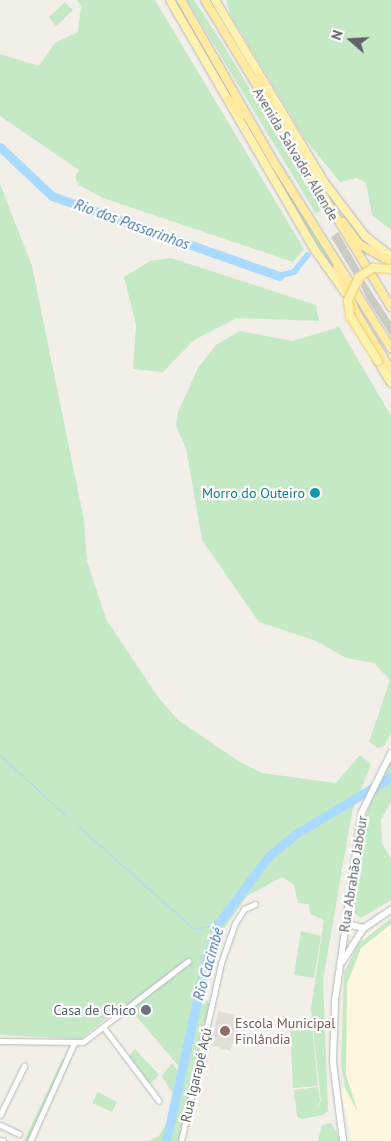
<!DOCTYPE html>
<html>
<head>
<meta charset="utf-8">
<style>
  body { margin:0 }
  #map { position:relative; width:391px; height:1141px; overflow:hidden; background:#f1efe8; font-family:"PT Sans",sans-serif }
  div>[style] { position:absolute }
  [style*='--x'] { left:calc(var(--x)*1px); top:calc(var(--y)*1px); width:calc(var(--w)*1px); rotate:calc(var(--a)*1deg) }
  .commercial>* { inset:0; background:#fef7e0 }
  .education>* { inset:0; background:#e1ded6 }
  .green>* { inset:0; background:#c5e8c5 }
  .stream>* { height:1px; margin:-0.5px; padding:0 0.5px; transform-origin:0.5px; border-radius:0.5px; background:#aadaff }
  .canal>* { height:5.5px; margin:-2.75px; padding:0 2.75px; transform-origin:2.75px; border-radius:2.75px; background:#aadaff }
  .river>* { height:9px; margin:-4.5px; padding:0 4.5px; transform-origin:4.5px; border-radius:4.5px; background:#aadaff }
  .building>* { inset:0; background:#cccac5 }
  .roads { filter:drop-shadow(0 0 1px #b5b8bc) drop-shadow(0 0 1px #b5b8bc) }
  .minor>* { height:5px; margin:-2.5px; padding:0 2.5px; transform-origin:2.5px; border-radius:2.5px; background:#fff }
  .tertiary>* { height:6px; margin:-3px; padding:0 3px; transform-origin:3px; border-radius:3px; background:#fff }
  .primary>* { height:8px; margin:-4px; padding:0 4px; transform-origin:4px; border-radius:4px; background:#fff2af }
  .trunk>* { height:8px; margin:-4px; padding:0 4px; transform-origin:4px; border-radius:4px; background:#feeaa1 }
  .bridges { filter:drop-shadow(0 0 1px #f2c960) drop-shadow(0 0 1px #f2c960) }
  .primary-bridge>* { height:8px; margin:-4px; padding:0 4px; transform-origin:4px; border-radius:4px; background:#fff2af }
  .dots>* { width:14px; height:14px; translate:-50% -50%; box-sizing:border-box; border:2px solid #fff; border-radius:50% }
  span { translate:-50% -50%; white-space:nowrap; text-align:center; line-height:1.15; -webkit-text-stroke:4.5px #fff; paint-order:stroke }
  .street-label { font-size:14px; color:#5f6368 }
  .culture-label { font-size:14px; color:#0d838f }
  .right { translate:-100% -50%; text-align:right }
  .worship-label { font-size:14px; color:#5b616d }
  .education-label { font-size:14px; color:#785e54 }
  .left { translate:0 -50%; text-align:left }
  .water-label { font-size:15px; color:#4174aa; font-style:italic }
  .north { position:absolute; left:326px; top:15px; width:50px; height:50px; -webkit-text-stroke:4px #fff; paint-order:stroke; rotate:289deg; font-size:14px; font-weight:700; line-height:20px; text-align:center; color:#5f6368 }
  .north::after { content:''; display:block; margin:auto; width:18px; height:22px; background:#5f6368; clip-path:polygon(50% 0,100% 100%,50% 72%,0 100%) }
</style>
</head>
<body>
<div id="map">
  <div class="commercial">
    <div style="clip-path:polygon(391px 918px,391px 1141px,352px 1141px,340px 1090px,345px 1088px,341px 1065px,344px 973px,364px 936px)"></div>
  </div>
  <div class="education">
    <div style="clip-path:polygon(218px 1011px,242px 1017px,230px 1051px,211px 1045px)"></div>
  </div>
  <div class="green">
    <div style="clip-path:polygon(77px 0,155px 0,304px 249px,293px 262px,103px 198px,79px 185px,75px 177px,79px 170px,0 116px,0 54px,39px 66px,55px 43px,78px 32px,81px 6px)"></div>
    <div style="clip-path:polygon(187px 0,194px 0,224px 46px,322px 209px,316px 214px)"></div>
    <div style="clip-path:polygon(226px 0,391px 0,391px 230px,372px 215px,366px 183px,357px 178px,340px 182px,305px 139px,230px 14px)"></div>
    <div style="clip-path:polygon(65px 2px,73px 10px,56px 26px,49px 17px)"></div>
    <div style="clip-path:polygon(247px 128px,318px 238px,338px 275px,316px 245px)"></div>
    <div style="clip-path:polygon(0 184px,32px 266px,84px 520px,87px 561px,106px 619px,158px 697px,178px 720px,240px 762px,262px 773px,336px 783px,360px 755px,371px 764px,352px 812px,323px 980px,328px 1111px,323px 1115px,301px 1119px,297px 1116px,294px 1090px,318px 1087px,320px 1101px,316px 1111px,321px 1101px,311px 1009px,324px 920px,310px 914px,309px 904px,298px 903px,294px 885px,282px 877px,247px 896px,223px 930px,207px 980px,205px 998px,211px 1006px,203px 1027px,182px 1141px,148px 1141px,159px 1136px,170px 1116px,180px 1068px,125px 1003px,81px 1039px,0 1035px)"></div>
    <div style="clip-path:polygon(171px 258px,316px 305px,319px 321px,237px 318px,194px 340px,163px 372px,133px 369px,136px 325px,124px 277px,150px 261px)"></div>
    <div style="clip-path:polygon(339px 327px,391px 416px,391px 733px,384px 746px,378px 748px,369px 742px,390px 680px,374px 663px,346px 658px,316px 641px,259px 622px,202px 540px,186px 448px,176px 426px,178px 412px,198px 368px,216px 345px,240px 331px,293px 341px)"></div>
    <div style="clip-path:polygon(391px 761px,391px 802px,381px 819px,382px 843px,391px 859px,391px 900px,361px 918px,351px 910px,364px 822px,375px 789px)"></div>
    <div style="clip-path:polygon(391px 918px,391px 924px,361px 948px,347px 984px,346px 1075px,358px 1112px,345px 1088px,341px 1065px,344px 973px,358px 944px)"></div>
    <div style="clip-path:polygon(301px 931px,321px 936px,314px 978px,294px 975px)"></div>
    <div style="clip-path:polygon(290px 1026px,312px 1026px,318px 1086px,293px 1088px)"></div>
    <div style="clip-path:polygon(135px 1049px,159px 1075px,150px 1084px,128px 1057px)"></div>
    <div style="clip-path:polygon(63px 1058px,71px 1061px,31px 1141px,24px 1141px)"></div>
    <div style="clip-path:polygon(172px 1063px,178px 1071px,172px 1093px,162px 1076px)"></div>
    <div style="clip-path:polygon(98px 1092px,117px 1102px,112px 1112px,92px 1103px)"></div>
    <div style="clip-path:polygon(331px 1123px,342px 1141px,318px 1141px,322px 1125px)"></div>
  </div>
  <div class="stream">
    <div style="--x:0;--y:755;--w:88;--a:42.7"></div>
    <div style="--x:78;--y:826;--w:155;--a:41.6"></div>
    <div style="--x:194;--y:929;--w:25;--a:-12"></div>
  </div>
  <div class="canal">
    <div style="--x:279;--y:276;--w:16;--a:-15"></div>
    <div style="--x:294;--y:272;--w:21;--a:-51"></div>
  </div>
  <div class="river">
    <div style="--x:0;--y:147;--w:71;--a:43.3"></div>
    <div style="--x:52;--y:196;--w:241;--a:19.4"></div>
    <div style="--x:166;--y:1141;--w:189;--a:-77.5"></div>
    <div style="--x:207;--y:956;--w:34;--a:-71"></div>
    <div style="--x:218;--y:924;--w:84;--a:-53.3"></div>
    <div style="--x:268;--y:857;--w:34;--a:-40"></div>
    <div style="--x:294;--y:835;--w:113;--a:-30.9"></div>
  </div>
  <div class="building">
    <div style="clip-path:polygon(338px 232px,360px 270px,354px 275px,331px 237px)"></div>
    <div style="clip-path:polygon(364px 280px,391px 322px,391px 336px,367px 299px,361px 286px)"></div>
  </div>
  <div class="roads">
    <div class="minor">
      <div style="--x:104;--y:1028;--w:91;--a:53"></div>
      <div style="--x:0;--y:1041;--w:83;--a:0.7"></div>
      <div style="--x:83;--y:1042;--w:133;--a:-37.6"></div>
      <div style="--x:0;--y:1115;--w:55;--a:-63.9"></div>
      <div style="--x:0;--y:1125;--w:21;--a:25"></div>
      <div style="--x:0;--y:1140;--w:3;--a:18"></div>
      <div style="--x:30;--y:1141;--w:107;--a:-65.8"></div>
      <div style="--x:181;--y:1141;--w:182;--a:-77.3"></div>
      <div style="--x:221;--y:963;--w:42;--a:-70.7"></div>
      <div style="--x:235;--y:923;--w:17;--a:-57"></div>
      <div style="--x:244;--y:909;--w:12;--a:-24"></div>
    </div>
    <div class="tertiary">
      <div style="--x:346;--y:918;--w:9;--a:54"></div>
      <div style="--x:351;--y:925;--w:13;--a:13"></div>
      <div style="--x:343;--y:961;--w:39;--a:-58"></div>
      <div style="--x:364;--y:928;--w:32;--a:-34"></div>
      <div style="--x:343;--y:1141;--w:80;--a:-97.2"></div>
      <div style="--x:333;--y:1062;--w:61;--a:-88.1"></div>
      <div style="--x:335;--y:1001;--w:191;--a:-81.9"></div>
      <div style="--x:362;--y:812;--w:66;--a:-63.8"></div>
    </div>
    <div class="primary">
      <div style="--x:170;--y:0;--w:289;--a:59.9"></div>
      <div style="--x:315;--y:250;--w:52;--a:54.5"></div>
      <div style="--x:215;--y:0;--w:212;--a:59.1"></div>
      <div style="--x:324;--y:182;--w:68;--a:52.8"></div>
      <div style="--x:365;--y:236;--w:33;--a:38"></div>
      <div style="--x:378;--y:361;--w:26;--a:59"></div>
    </div>
    <div class="trunk">
      <div style="--x:181;--y:0;--w:189;--a:60.2"></div>
      <div style="--x:275;--y:164;--w:218;--a:57.8"></div>
      <div style="--x:205;--y:0;--w:359;--a:58.8"></div>
      <div style="--x:260;--y:77;--w:27;--a:68"></div>
      <div style="--x:228;--y:99;--w:21;--a:51"></div>
      <div style="--x:343;--y:222;--w:27;--a:54"></div>
      <div style="--x:359;--y:244;--w:37;--a:29"></div>
      <div style="--x:337;--y:268;--w:48;--a:66.6"></div>
      <div style="--x:356;--y:312;--w:68;--a:58.9"></div>
    </div>
  </div>
  <div class="bridges">
    <div class="primary-bridge">
      <div style="--x:378;--y:361;--w:53;--a:-121.9"></div>
      <div style="--x:350;--y:316;--w:16;--a:-97"></div>
      <div style="--x:348;--y:300;--w:25;--a:-64"></div>
      <div style="--x:359;--y:277;--w:17;--a:-33"></div>
      <div style="--x:373;--y:268;--w:18;--a:3"></div>
    </div>
  </div>
  <div class="dots">
    <div style="left:315px;top:493px;background:#0f9aa8"></div>
    <div style="left:146px;top:1010px;background:#6b7280"></div>
    <div style="left:225px;top:1031px;background:#8d6e63"></div>
  </div>
  <div class="street-label">
    <span style="left:296px;top:154px;rotate:59deg">Avenida Salvador Allende</span>
    <span style="left:353px;top:874px;rotate:-81deg">Rua Abrahão Jabour</span>
    <span style="left:196px;top:1075px;rotate:-77deg">Rua Igarapé Açú</span>
  </div>
  <div class="culture-label">
    <span class="right" style="left:305px;top:493px">Morro do Outeiro</span>
  </div>
  <div class="worship-label">
    <span class="right" style="left:136px;top:1010px">Casa de Chico</span>
  </div>
  <div class="education-label">
    <span class="left" style="left:235px;top:1031px">Escola Municipal<br>Finlândia</span>
  </div>
  <div class="water-label">
    <span style="left:132px;top:224px;rotate:20deg">Rio dos Passarinhos</span>
    <span style="left:208px;top:964px;rotate:-74deg">Rio Cacimbé</span>
  </div>
  <div class="north">N</div>
</div>
</body>
</html>
